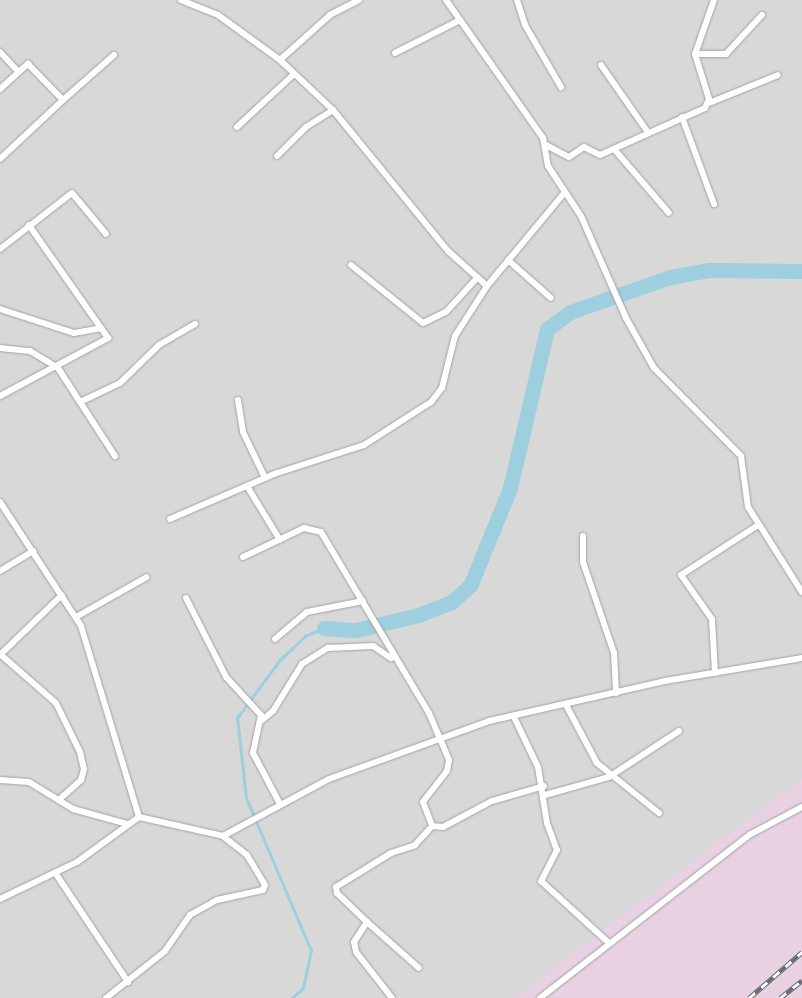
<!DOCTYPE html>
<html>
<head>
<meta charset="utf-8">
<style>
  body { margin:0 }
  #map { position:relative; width:802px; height:998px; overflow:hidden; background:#ede9e0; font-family:Barlow,sans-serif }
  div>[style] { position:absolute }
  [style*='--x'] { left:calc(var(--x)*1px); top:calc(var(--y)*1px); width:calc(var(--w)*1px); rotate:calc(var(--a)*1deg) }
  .residential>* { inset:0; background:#d9d8d8 }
  .industrial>* { inset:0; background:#e7d1e3 }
  .stream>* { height:2.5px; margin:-1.25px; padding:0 1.25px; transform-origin:1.25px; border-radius:1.25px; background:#9dcfde }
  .river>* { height:15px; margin:-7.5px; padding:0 7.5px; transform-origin:7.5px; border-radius:7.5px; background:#9dcfde }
  .roads { filter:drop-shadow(0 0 1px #a2a2a2) drop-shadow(0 0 1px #a2a2a2) }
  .minor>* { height:6px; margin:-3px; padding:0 3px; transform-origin:3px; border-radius:3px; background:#fff }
  .rail>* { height:4.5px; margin-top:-2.25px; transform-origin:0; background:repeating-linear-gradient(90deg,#fff 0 8px,#696969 0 16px); box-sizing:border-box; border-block:1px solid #696969 }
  span { translate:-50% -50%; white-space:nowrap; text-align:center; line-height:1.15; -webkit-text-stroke:4.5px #fff; paint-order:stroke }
</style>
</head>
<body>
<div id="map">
  <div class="residential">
    <div style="clip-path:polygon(0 0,802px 0,802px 998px,0 998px)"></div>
  </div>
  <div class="industrial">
    <div style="clip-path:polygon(802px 778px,802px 998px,514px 998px,752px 816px)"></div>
  </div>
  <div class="stream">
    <div style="--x:292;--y:998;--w:15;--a:-42"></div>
    <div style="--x:303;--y:988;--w:38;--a:-78"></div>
    <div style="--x:311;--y:951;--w:166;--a:-113"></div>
    <div style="--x:246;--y:798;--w:81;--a:-96.4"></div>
    <div style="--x:237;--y:718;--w:71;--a:-53.6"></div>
    <div style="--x:279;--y:661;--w:36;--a:-44"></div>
    <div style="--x:305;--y:636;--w:21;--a:-23"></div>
  </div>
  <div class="river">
    <div style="--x:324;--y:628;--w:32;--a:4"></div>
    <div style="--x:356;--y:630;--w:64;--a:-13.6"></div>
    <div style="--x:418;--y:615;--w:36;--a:-21"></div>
    <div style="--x:452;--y:602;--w:26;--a:-43"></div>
    <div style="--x:471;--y:584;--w:104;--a:-67.9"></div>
    <div style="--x:510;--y:488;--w:163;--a:-76.9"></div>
    <div style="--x:547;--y:329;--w:29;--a:-36"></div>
    <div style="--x:570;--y:312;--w:106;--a:-19.3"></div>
    <div style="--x:670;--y:277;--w:39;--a:-10"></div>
    <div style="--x:708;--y:270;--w:94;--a:0.6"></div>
  </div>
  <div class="roads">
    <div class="minor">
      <div style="--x:181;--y:0;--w:40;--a:22"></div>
      <div style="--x:218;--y:15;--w:77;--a:36"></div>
      <div style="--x:359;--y:0;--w:33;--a:153"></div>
      <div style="--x:330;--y:15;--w:67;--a:138"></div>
      <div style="--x:280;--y:60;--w:73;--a:43.3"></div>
      <div style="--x:333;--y:110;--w:182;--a:50.8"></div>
      <div style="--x:448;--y:251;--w:52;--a:41.9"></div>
      <div style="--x:487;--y:286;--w:122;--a:-50.3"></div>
      <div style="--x:446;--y:0;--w:169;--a:54.9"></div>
      <div style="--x:543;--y:138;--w:28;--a:80"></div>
      <div style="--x:548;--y:166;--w:60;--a:56.6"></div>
      <div style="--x:581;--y:216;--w:111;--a:66.2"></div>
      <div style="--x:626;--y:318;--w:57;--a:60.8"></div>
      <div style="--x:654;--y:368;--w:124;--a:45.3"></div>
      <div style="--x:741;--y:456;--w:51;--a:82.2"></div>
      <div style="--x:748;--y:507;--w:101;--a:57.6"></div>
      <div style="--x:517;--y:0;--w:26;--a:72"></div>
      <div style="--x:525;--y:25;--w:72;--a:59.9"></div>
      <div style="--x:0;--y:52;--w:26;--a:47"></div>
      <div style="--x:395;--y:53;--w:73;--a:-26.9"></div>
      <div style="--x:695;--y:54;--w:31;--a:0"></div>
      <div style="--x:726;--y:54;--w:53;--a:-47.3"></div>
      <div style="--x:601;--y:65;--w:80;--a:55.1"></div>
      <div style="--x:0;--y:89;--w:38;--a:-42"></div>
      <div style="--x:28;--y:64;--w:50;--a:45.8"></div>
      <div style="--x:63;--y:100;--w:86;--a:136.9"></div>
      <div style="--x:63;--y:100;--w:68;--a:-41.4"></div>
      <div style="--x:709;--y:103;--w:74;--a:-22.1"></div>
      <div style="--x:682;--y:117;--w:93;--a:69.8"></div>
      <div style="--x:237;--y:127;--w:78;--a:-42.9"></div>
      <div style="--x:546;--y:145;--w:26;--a:28"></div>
      <div style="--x:569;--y:157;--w:18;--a:-34"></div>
      <div style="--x:584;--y:147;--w:18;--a:27"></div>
      <div style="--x:600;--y:155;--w:115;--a:-24.1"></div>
      <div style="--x:705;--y:108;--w:10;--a:-66"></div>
      <div style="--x:709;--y:99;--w:47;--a:-107.3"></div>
      <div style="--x:695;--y:54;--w:57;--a:-70.6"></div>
      <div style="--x:614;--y:149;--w:84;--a:49.3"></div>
      <div style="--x:277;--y:156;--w:41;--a:-45"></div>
      <div style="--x:306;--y:127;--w:32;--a:-32"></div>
      <div style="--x:0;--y:249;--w:91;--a:-37.9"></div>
      <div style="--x:72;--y:193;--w:53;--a:50.3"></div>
      <div style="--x:508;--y:260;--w:57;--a:41.5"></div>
      <div style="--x:351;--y:265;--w:92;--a:38.9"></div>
      <div style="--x:423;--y:323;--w:25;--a:-26"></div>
      <div style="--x:446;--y:312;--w:47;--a:-47.6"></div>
      <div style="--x:0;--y:309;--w:78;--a:18"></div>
      <div style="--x:74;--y:333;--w:28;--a:-10"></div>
      <div style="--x:0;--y:348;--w:30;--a:6"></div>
      <div style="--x:30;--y:351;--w:33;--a:31"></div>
      <div style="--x:58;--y:368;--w:105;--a:57.1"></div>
      <div style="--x:0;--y:396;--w:123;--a:-28.2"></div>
      <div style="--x:108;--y:338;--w:138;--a:-125"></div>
      <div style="--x:238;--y:400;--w:32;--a:81"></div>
      <div style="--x:243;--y:432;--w:51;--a:64.4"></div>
      <div style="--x:80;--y:402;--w:44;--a:-25.4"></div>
      <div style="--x:120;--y:383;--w:54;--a:-44.3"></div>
      <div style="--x:159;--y:345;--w:42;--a:-30.3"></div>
      <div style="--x:247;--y:486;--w:63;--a:58.6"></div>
      <div style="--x:0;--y:502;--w:148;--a:56.8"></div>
      <div style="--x:81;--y:626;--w:200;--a:73.1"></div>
      <div style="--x:170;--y:519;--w:116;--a:-23.3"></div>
      <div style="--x:277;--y:473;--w:91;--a:-17.8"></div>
      <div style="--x:364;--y:445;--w:80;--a:-32.7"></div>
      <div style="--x:431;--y:402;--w:18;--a:-52"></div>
      <div style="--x:442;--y:388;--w:54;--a:-76"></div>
      <div style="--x:455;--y:336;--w:59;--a:-57.4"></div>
      <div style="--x:583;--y:536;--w:26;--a:90"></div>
      <div style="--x:583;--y:562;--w:96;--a:71.2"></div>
      <div style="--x:614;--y:653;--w:40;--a:87.1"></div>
      <div style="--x:243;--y:557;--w:68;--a:-25.4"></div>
      <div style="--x:304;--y:528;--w:17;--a:13"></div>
      <div style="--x:321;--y:532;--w:211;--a:59.2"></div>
      <div style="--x:429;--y:713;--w:51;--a:66.9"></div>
      <div style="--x:449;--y:760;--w:11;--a:100"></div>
      <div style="--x:447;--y:771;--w:39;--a:128"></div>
      <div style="--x:423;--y:802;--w:26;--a:69"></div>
      <div style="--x:432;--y:826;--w:11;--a:5"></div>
      <div style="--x:443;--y:827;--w:55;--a:-28"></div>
      <div style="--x:492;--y:801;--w:54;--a:-16.1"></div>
      <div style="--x:0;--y:571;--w:39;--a:-31"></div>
      <div style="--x:186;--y:598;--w:89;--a:63.1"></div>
      <div style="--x:226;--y:677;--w:52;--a:47.4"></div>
      <div style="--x:261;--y:715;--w:39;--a:102"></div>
      <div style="--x:253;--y:753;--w:58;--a:62.1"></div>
      <div style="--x:76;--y:617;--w:81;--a:-29.4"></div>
      <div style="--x:275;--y:639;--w:42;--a:-40.2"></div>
      <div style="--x:307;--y:612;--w:57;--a:-11.1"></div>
      <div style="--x:0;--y:654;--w:74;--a:41.2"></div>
      <div style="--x:56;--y:703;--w:55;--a:63.9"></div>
      <div style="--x:80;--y:752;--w:17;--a:77"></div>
      <div style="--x:84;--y:769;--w:11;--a:105"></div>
      <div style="--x:81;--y:780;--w:30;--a:138"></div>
      <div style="--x:0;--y:655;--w:86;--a:-44.1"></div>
      <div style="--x:715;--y:673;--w:54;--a:-93.2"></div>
      <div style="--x:712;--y:619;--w:54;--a:-125.2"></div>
      <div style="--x:681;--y:575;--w:92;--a:-33"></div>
      <div style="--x:566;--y:705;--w:66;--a:61.9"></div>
      <div style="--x:597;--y:763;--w:80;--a:38.9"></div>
      <div style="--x:514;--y:717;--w:55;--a:64.4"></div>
      <div style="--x:538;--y:767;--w:57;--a:80.9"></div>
      <div style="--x:547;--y:823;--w:29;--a:70"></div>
      <div style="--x:557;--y:850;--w:35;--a:117"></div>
      <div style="--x:541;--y:881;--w:92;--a:42.4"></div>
      <div style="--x:261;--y:721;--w:16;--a:-40"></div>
      <div style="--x:273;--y:711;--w:55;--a:-58.3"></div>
      <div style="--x:302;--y:664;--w:31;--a:-32"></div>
      <div style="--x:328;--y:648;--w:45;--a:-2.5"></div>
      <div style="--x:373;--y:646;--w:22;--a:34"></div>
      <div style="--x:0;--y:780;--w:29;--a:4"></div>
      <div style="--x:29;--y:782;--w:52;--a:31.5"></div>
      <div style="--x:73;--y:809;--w:56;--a:15.5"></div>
      <div style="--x:545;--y:795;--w:66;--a:-15.7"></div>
      <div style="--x:609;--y:777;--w:84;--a:-33.3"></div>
      <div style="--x:56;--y:874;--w:130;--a:56.3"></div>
      <div style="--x:0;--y:899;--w:85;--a:-25.7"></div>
      <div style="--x:77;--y:862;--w:77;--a:-36"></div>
      <div style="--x:139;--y:817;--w:86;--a:12.7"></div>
      <div style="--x:223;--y:836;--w:120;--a:-28.3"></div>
      <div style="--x:329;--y:779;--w:170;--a:-19.9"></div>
      <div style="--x:489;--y:721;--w:180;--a:-12.8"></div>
      <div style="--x:665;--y:681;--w:139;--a:-9.5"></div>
      <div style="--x:367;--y:922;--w:69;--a:41.5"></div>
      <div style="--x:106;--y:998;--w:75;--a:-38.5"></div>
      <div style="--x:165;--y:951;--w:44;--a:-55.2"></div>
      <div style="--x:190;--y:915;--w:31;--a:-29"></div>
      <div style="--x:217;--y:900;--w:47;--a:-12.3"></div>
      <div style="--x:263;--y:890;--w:5;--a:-68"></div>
      <div style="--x:265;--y:885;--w:35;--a:-121"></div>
      <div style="--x:247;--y:855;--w:31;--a:-142"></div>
      <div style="--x:392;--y:998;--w:58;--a:-128"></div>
      <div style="--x:356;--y:952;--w:10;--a:-101"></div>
      <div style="--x:354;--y:942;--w:24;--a:-57"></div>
      <div style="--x:367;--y:922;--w:42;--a:-136"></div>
      <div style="--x:337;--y:893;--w:6;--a:-99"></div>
      <div style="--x:336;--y:887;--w:65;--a:-31.7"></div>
      <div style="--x:391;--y:853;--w:25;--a:-18"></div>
      <div style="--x:415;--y:845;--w:25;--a:-48"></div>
      <div style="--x:540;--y:998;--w:267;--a:-37.9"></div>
      <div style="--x:751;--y:834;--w:58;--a:-27.9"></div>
    </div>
  </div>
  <div class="rail">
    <div style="--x:749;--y:998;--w:70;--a:-41"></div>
    <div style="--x:780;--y:998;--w:28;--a:-39"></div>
  </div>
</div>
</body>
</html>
